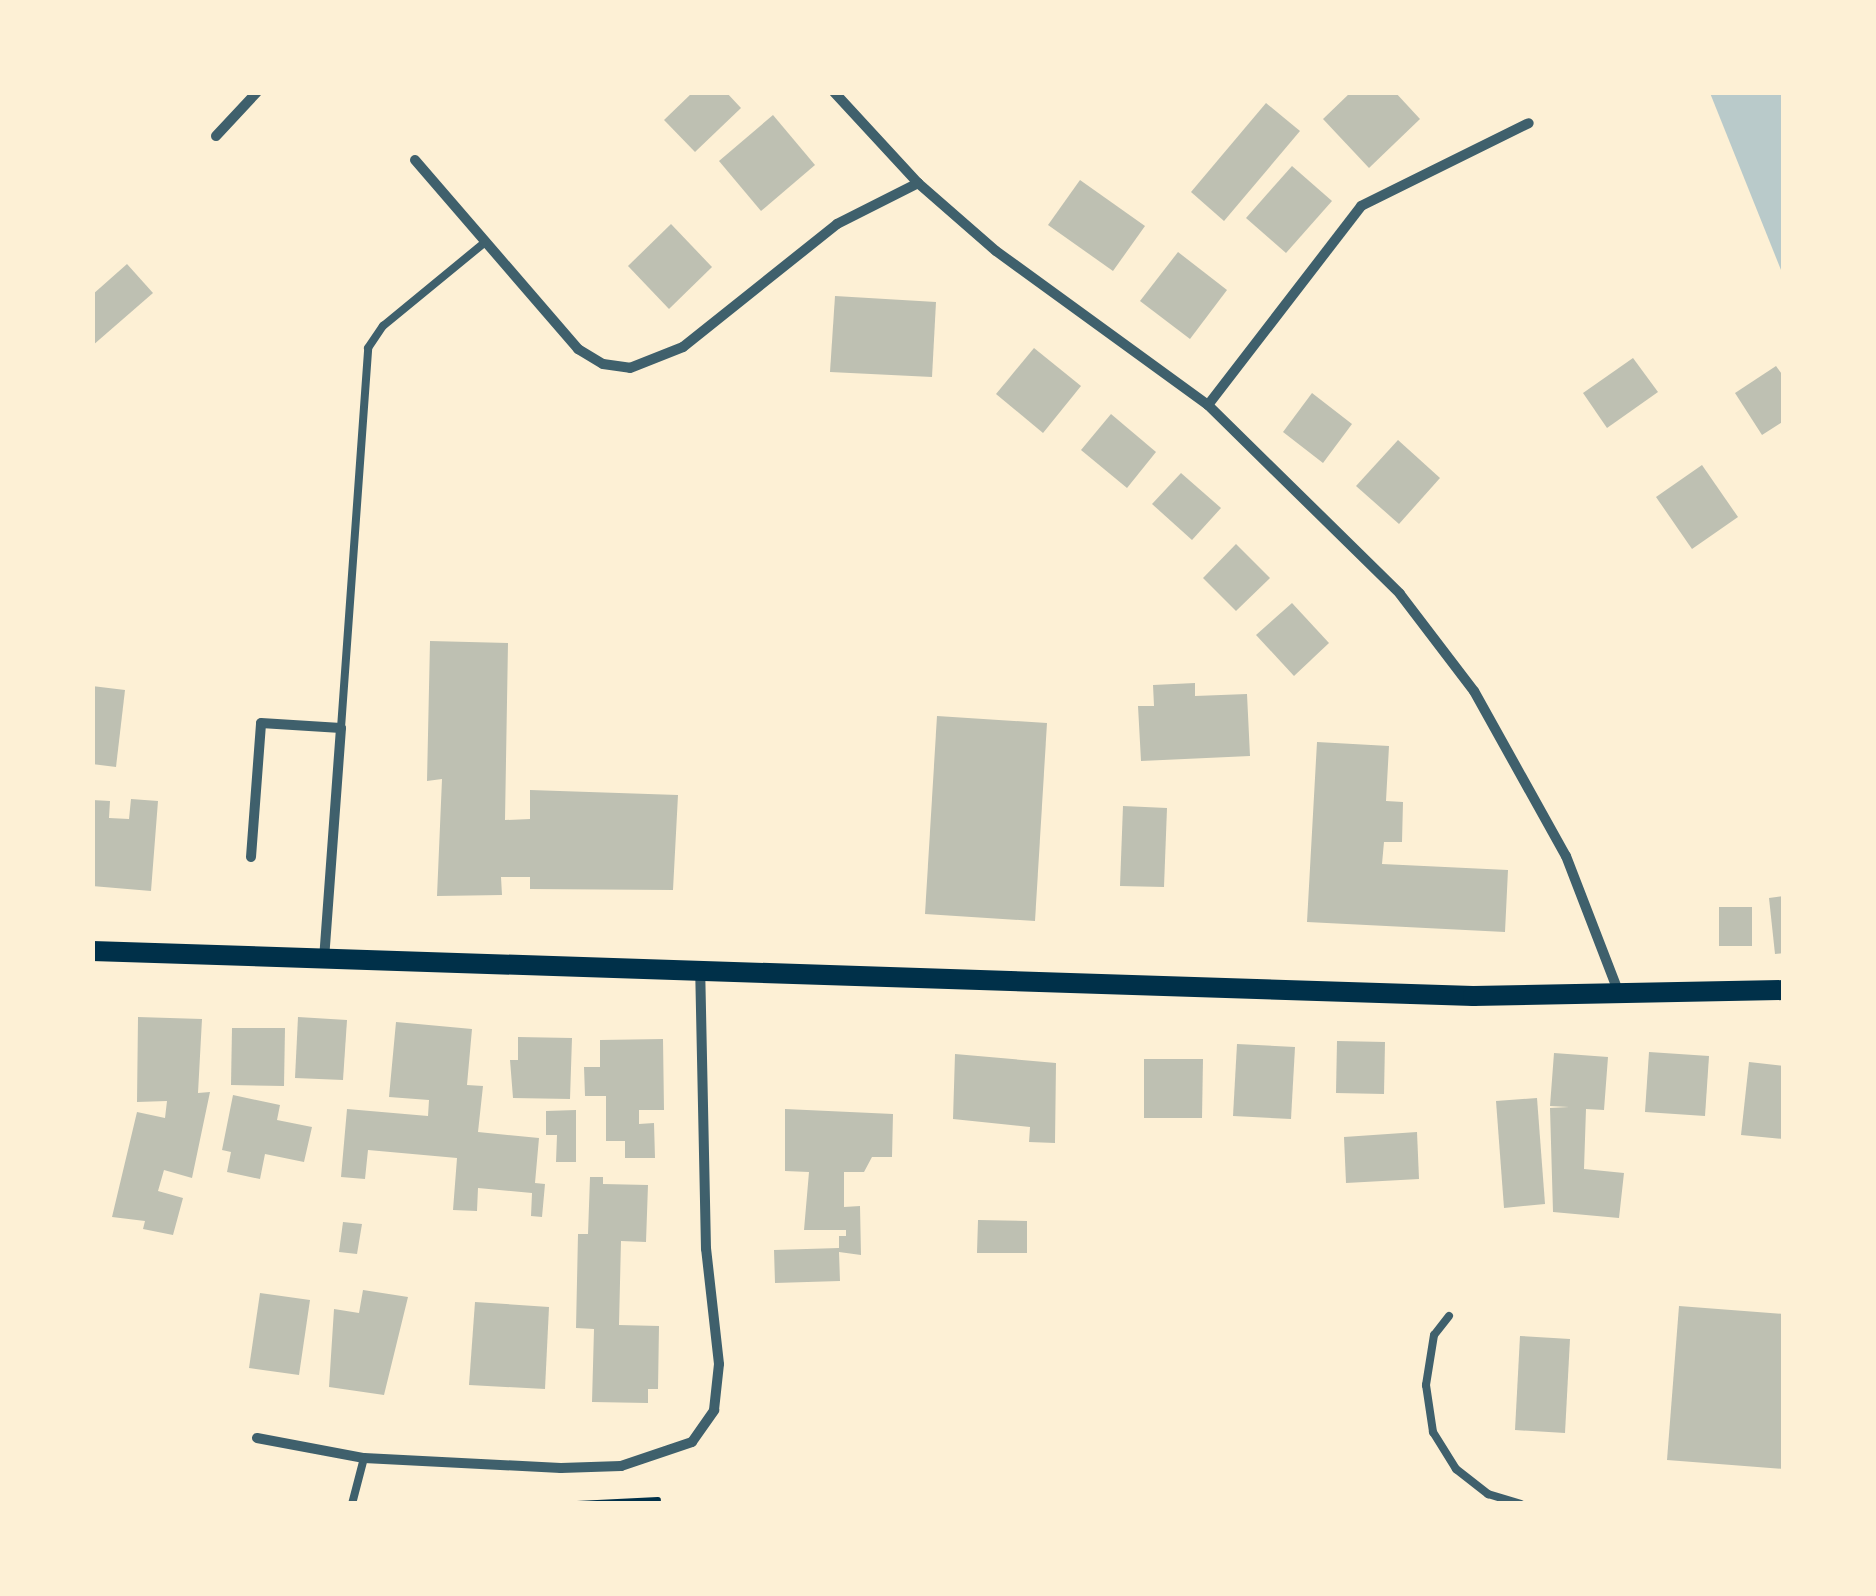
<!DOCTYPE html>
<html>
<head>
<meta charset="utf-8">
<style>
  body { margin:0 }
  #map { position:relative; width:1876px; height:1596px; overflow:hidden; background:#fdf0d5; font-family:Quicksand,sans-serif }
  div>[style] { position:absolute }
  [style*='--x'] { left:calc(var(--x)*1px); top:calc(var(--y)*1px); width:calc(var(--w)*1px); rotate:calc(var(--a)*1deg) }
  .green>* { inset:0; background:#b9caca }
  .building>* { inset:0; background:#bec0b2 }
  .path>* { height:6px; margin:-3px; padding:0 3px; transform-origin:3px; border-radius:3px; background:#003049 }
  .service>* { height:8px; margin:-4px; padding:0 4px; transform-origin:4px; border-radius:4px; background:#3f606c }
  .minor>* { height:10px; margin:-5px; padding:0 5px; transform-origin:5px; border-radius:5px; background:#3f606c }
  .secondary>* { height:20px; margin:-10px; padding:0 10px; transform-origin:10px; border-radius:10px; background:#003049 }
  span { translate:-50% -50%; white-space:nowrap; text-align:center; line-height:1.15; -webkit-text-stroke:8px #fdf0d5; paint-order:stroke }
  .frame { position:absolute; inset:0; border:95px solid #fdf0d5; pointer-events:none }
</style>
</head>
<body>
<div id="map">
  <div class="green">
    <div style="clip-path:polygon(1710px 93px,1783px 93px,1783px 275px)"></div>
  </div>
  <div class="building">
    <div style="clip-path:polygon(693px 92px,726px 92px,741px 108px,695px 152px,664px 120px)"></div>
    <div style="clip-path:polygon(1351px 92px,1395px 92px,1420px 119px,1369px 168px,1323px 119px)"></div>
    <div style="clip-path:polygon(1266px 103px,1300px 131px,1224px 221px,1191px 192px)"></div>
    <div style="clip-path:polygon(773px 115px,815px 165px,761px 211px,719px 161px)"></div>
    <div style="clip-path:polygon(1292px 166px,1332px 201px,1286px 253px,1246px 218px)"></div>
    <div style="clip-path:polygon(1080px 180px,1145px 226px,1113px 271px,1048px 225px)"></div>
    <div style="clip-path:polygon(671px 224px,712px 267px,669px 309px,628px 266px)"></div>
    <div style="clip-path:polygon(1178px 252px,1227px 290px,1190px 339px,1140px 301px)"></div>
    <div style="clip-path:polygon(127px 264px,153px 293px,92px 346px,92px 295px)"></div>
    <div style="clip-path:polygon(835px 296px,936px 302px,932px 377px,830px 372px)"></div>
    <div style="clip-path:polygon(1034px 348px,1081px 386px,1043px 433px,996px 394px)"></div>
    <div style="clip-path:polygon(1633px 358px,1658px 392px,1607px 428px,1583px 393px)"></div>
    <div style="clip-path:polygon(1776px 366px,1784px 377px,1784px 421px,1762px 435px,1735px 393px)"></div>
    <div style="clip-path:polygon(1312px 393px,1352px 424px,1323px 463px,1283px 432px)"></div>
    <div style="clip-path:polygon(1111px 414px,1156px 452px,1127px 488px,1081px 450px)"></div>
    <div style="clip-path:polygon(1398px 440px,1440px 478px,1399px 524px,1356px 486px)"></div>
    <div style="clip-path:polygon(1702px 465px,1738px 517px,1692px 549px,1656px 497px)"></div>
    <div style="clip-path:polygon(1181px 473px,1221px 508px,1192px 540px,1152px 504px)"></div>
    <div style="clip-path:polygon(1236px 544px,1270px 578px,1236px 611px,1203px 578px)"></div>
    <div style="clip-path:polygon(1292px 603px,1329px 643px,1294px 676px,1256px 635px)"></div>
    <div style="clip-path:polygon(430px 641px,508px 643px,505px 820px,530px 819px,530px 790px,678px 795px,673px 890px,530px 889px,530px 877px,501px 877px,502px 895px,437px 896px,442px 779px,427px 781px)"></div>
    <div style="clip-path:polygon(1195px 683px,1195px 696px,1247px 694px,1250px 756px,1141px 761px,1138px 706px,1154px 706px,1153px 685px)"></div>
    <div style="clip-path:polygon(92px 686px,125px 690px,116px 767px,92px 764px)"></div>
    <div style="clip-path:polygon(937px 716px,1047px 723px,1035px 921px,925px 914px)"></div>
    <div style="clip-path:polygon(1317px 742px,1389px 746px,1386px 801px,1403px 802px,1402px 842px,1384px 842px,1382px 864px,1508px 870px,1505px 932px,1307px 922px)"></div>
    <div style="clip-path:polygon(131px 799px,158px 801px,151px 891px,92px 886px,92px 800px,110px 801px,109px 818px,129px 819px)"></div>
    <div style="clip-path:polygon(1123px 806px,1167px 808px,1164px 887px,1120px 886px)"></div>
    <div style="clip-path:polygon(1784px 896px,1784px 953px,1775px 954px,1769px 898px)"></div>
    <div style="clip-path:polygon(1719px 907px,1752px 907px,1752px 946px,1719px 946px)"></div>
    <div style="clip-path:polygon(138px 1017px,202px 1019px,198px 1093px,210px 1092px,192px 1178px,164px 1170px,158px 1191px,183px 1198px,173px 1235px,143px 1229px,145px 1221px,112px 1217px,137px 1112px,165px 1118px,167px 1101px,137px 1102px)"></div>
    <div style="clip-path:polygon(298px 1017px,347px 1020px,343px 1080px,295px 1078px)"></div>
    <div style="clip-path:polygon(396px 1022px,472px 1029px,467px 1085px,483px 1086px,478px 1132px,539px 1138px,535px 1183px,545px 1184px,542px 1217px,531px 1216px,532px 1193px,478px 1188px,477px 1211px,453px 1210px,457px 1158px,368px 1150px,365px 1179px,341px 1177px,347px 1109px,428px 1116px,429px 1100px,389px 1097px)"></div>
    <div style="clip-path:polygon(232px 1028px,285px 1028px,284px 1086px,231px 1085px)"></div>
    <div style="clip-path:polygon(518px 1037px,572px 1038px,570px 1099px,513px 1098px,510px 1060px,518px 1060px)"></div>
    <div style="clip-path:polygon(663px 1039px,664px 1110px,639px 1110px,639px 1124px,654px 1123px,655px 1158px,625px 1158px,625px 1141px,606px 1141px,606px 1096px,585px 1096px,584px 1067px,600px 1067px,600px 1040px)"></div>
    <div style="clip-path:polygon(1337px 1041px,1385px 1042px,1384px 1094px,1336px 1093px)"></div>
    <div style="clip-path:polygon(1237px 1044px,1295px 1047px,1291px 1119px,1233px 1116px)"></div>
    <div style="clip-path:polygon(1649px 1052px,1709px 1056px,1705px 1116px,1645px 1112px)"></div>
    <div style="clip-path:polygon(1554px 1053px,1608px 1057px,1604px 1110px,1586px 1109px,1584px 1169px,1624px 1173px,1619px 1218px,1553px 1212px,1550px 1108px,1569px 1107px,1550px 1106px)"></div>
    <div style="clip-path:polygon(955px 1054px,1056px 1063px,1055px 1143px,1029px 1142px,1030px 1127px,953px 1119px)"></div>
    <div style="clip-path:polygon(1144px 1059px,1203px 1059px,1202px 1118px,1144px 1118px)"></div>
    <div style="clip-path:polygon(1749px 1062px,1784px 1066px,1784px 1139px,1741px 1135px)"></div>
    <div style="clip-path:polygon(233px 1095px,280px 1105px,277px 1120px,312px 1127px,304px 1162px,265px 1154px,260px 1179px,227px 1172px,231px 1152px,222px 1150px)"></div>
    <div style="clip-path:polygon(1537px 1098px,1545px 1204px,1504px 1208px,1496px 1101px)"></div>
    <div style="clip-path:polygon(785px 1109px,893px 1114px,892px 1157px,872px 1157px,864px 1172px,844px 1172px,844px 1207px,860px 1206px,861px 1255px,839px 1252px,840px 1281px,775px 1283px,774px 1250px,839px 1248px,839px 1236px,846px 1236px,846px 1230px,804px 1230px,809px 1172px,785px 1171px)"></div>
    <div style="clip-path:polygon(576px 1110px,576px 1162px,556px 1162px,557px 1135px,546px 1135px,546px 1111px)"></div>
    <div style="clip-path:polygon(1417px 1132px,1419px 1179px,1346px 1183px,1344px 1137px)"></div>
    <div style="clip-path:polygon(590px 1177px,603px 1177px,603px 1184px,648px 1185px,646px 1242px,621px 1241px,619px 1325px,659px 1326px,658px 1389px,648px 1389px,648px 1403px,592px 1402px,594px 1329px,576px 1328px,578px 1234px,588px 1234px)"></div>
    <div style="clip-path:polygon(978px 1220px,1027px 1221px,1027px 1253px,977px 1253px)"></div>
    <div style="clip-path:polygon(343px 1222px,362px 1224px,357px 1254px,339px 1252px)"></div>
    <div style="clip-path:polygon(363px 1290px,408px 1297px,384px 1395px,329px 1387px,334px 1309px,359px 1313px)"></div>
    <div style="clip-path:polygon(260px 1293px,310px 1300px,299px 1375px,249px 1368px)"></div>
    <div style="clip-path:polygon(475px 1302px,549px 1307px,545px 1389px,469px 1385px)"></div>
    <div style="clip-path:polygon(1679px 1306px,1784px 1314px,1784px 1469px,1667px 1460px)"></div>
    <div style="clip-path:polygon(1520px 1336px,1570px 1339px,1565px 1433px,1515px 1430px)"></div>
  </div>
  <div class="path">
    <div style="--x:577;--y:1504;--w:81;--a:-2.8"></div>
  </div>
  <div class="service">
    <div style="--x:341;--y:728;--w:381;--a:-85.9"></div>
    <div style="--x:368;--y:348;--w:27;--a:-56"></div>
    <div style="--x:383;--y:326;--w:129;--a:-39.4"></div>
    <div style="--x:1449;--y:1316;--w:24;--a:128"></div>
    <div style="--x:1434;--y:1335;--w:51;--a:99.1"></div>
    <div style="--x:1426;--y:1385;--w:48;--a:81.5"></div>
    <div style="--x:1433;--y:1432;--w:44;--a:58.1"></div>
    <div style="--x:1456;--y:1469;--w:41;--a:38"></div>
    <div style="--x:1488;--y:1494;--w:34;--a:17"></div>
    <div style="--x:352;--y:1504;--w:48;--a:-75.4"></div>
  </div>
  <div class="minor">
    <div style="--x:834;--y:92;--w:124;--a:47.3"></div>
    <div style="--x:918;--y:183;--w:103;--a:41.1"></div>
    <div style="--x:996;--y:251;--w:262;--a:36"></div>
    <div style="--x:1208;--y:405;--w:269;--a:44.5"></div>
    <div style="--x:1400;--y:594;--w:122;--a:52.7"></div>
    <div style="--x:1474;--y:691;--w:189;--a:60.9"></div>
    <div style="--x:1566;--y:856;--w:147;--a:68.9"></div>
    <div style="--x:216;--y:136;--w:60;--a:-47"></div>
    <div style="--x:415;--y:160;--w:250;--a:49.2"></div>
    <div style="--x:578;--y:349;--w:29;--a:31"></div>
    <div style="--x:603;--y:364;--w:27;--a:8"></div>
    <div style="--x:630;--y:368;--w:57;--a:-21.6"></div>
    <div style="--x:683;--y:347;--w:197;--a:-38.6"></div>
    <div style="--x:837;--y:224;--w:91;--a:-26.8"></div>
    <div style="--x:1208;--y:405;--w:251;--a:-52.4"></div>
    <div style="--x:1361;--y:206;--w:187;--a:-26.3"></div>
    <div style="--x:251;--y:857;--w:134;--a:-85.7"></div>
    <div style="--x:261;--y:723;--w:80;--a:3.6"></div>
    <div style="--x:341;--y:728;--w:231;--a:94.2"></div>
    <div style="--x:257;--y:1438;--w:109;--a:10.6"></div>
    <div style="--x:364;--y:1458;--w:197;--a:2.9"></div>
    <div style="--x:561;--y:1468;--w:60;--a:-1.9"></div>
    <div style="--x:621;--y:1466;--w:75;--a:-18.7"></div>
    <div style="--x:692;--y:1442;--w:39;--a:-55"></div>
    <div style="--x:714;--y:1410;--w:46;--a:-83.8"></div>
    <div style="--x:719;--y:1364;--w:116;--a:-96.4"></div>
    <div style="--x:706;--y:1249;--w:278;--a:-91.2"></div>
  </div>
  <div class="secondary">
    <div style="--x:92;--y:951;--w:1382;--a:1.87"></div>
    <div style="--x:1473;--y:996;--w:311;--a:-1.1"></div>
  </div>
  <div class="frame"></div>
</div>
</body>
</html>
